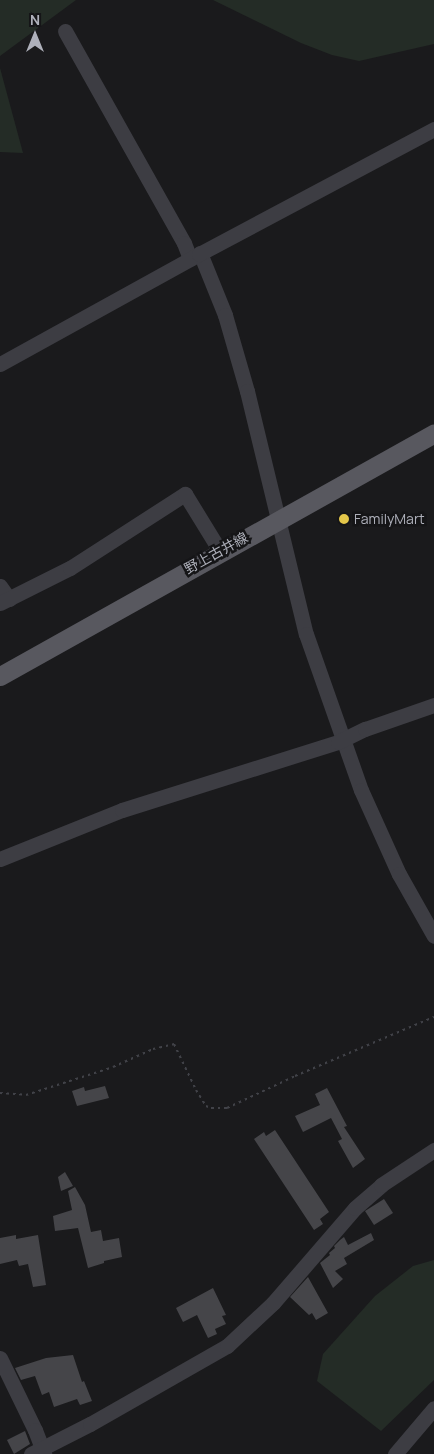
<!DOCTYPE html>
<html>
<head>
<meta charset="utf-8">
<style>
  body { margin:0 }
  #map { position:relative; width:434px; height:1454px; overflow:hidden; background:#1a1a1c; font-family:Manrope,"Noto Sans JP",sans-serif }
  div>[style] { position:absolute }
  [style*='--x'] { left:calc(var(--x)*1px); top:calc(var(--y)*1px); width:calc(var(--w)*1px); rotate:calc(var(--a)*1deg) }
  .green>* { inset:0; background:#242c26 }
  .building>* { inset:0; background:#454549 }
  .path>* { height:2px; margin-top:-1px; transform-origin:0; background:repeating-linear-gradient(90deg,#414248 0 2.5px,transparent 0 6.5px) }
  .minor>* { height:15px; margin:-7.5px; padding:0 7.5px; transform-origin:7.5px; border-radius:7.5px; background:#3d3d43 }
  .major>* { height:19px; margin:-9.5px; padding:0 9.5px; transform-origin:9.5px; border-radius:9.5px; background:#58585f }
  .dots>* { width:14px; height:14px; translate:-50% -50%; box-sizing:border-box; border:2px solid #151517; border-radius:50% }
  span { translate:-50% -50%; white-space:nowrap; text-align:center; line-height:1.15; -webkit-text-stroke:5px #151517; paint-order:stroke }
  .poi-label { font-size:14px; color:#aeb0ba }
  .left { translate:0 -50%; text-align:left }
  .street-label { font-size:14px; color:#aeb0ba }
  .north { position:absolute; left:10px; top:10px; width:50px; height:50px; -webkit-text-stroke:4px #151517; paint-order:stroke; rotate:0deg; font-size:14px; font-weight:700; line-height:20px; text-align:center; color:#aeb0ba }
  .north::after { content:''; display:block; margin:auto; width:18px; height:22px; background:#aeb0ba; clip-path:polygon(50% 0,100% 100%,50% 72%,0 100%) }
</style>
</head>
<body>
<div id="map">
  <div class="green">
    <div style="clip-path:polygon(0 0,76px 0,0 56px)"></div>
    <div style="clip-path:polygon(213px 0,434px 0,434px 44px,359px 61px,332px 55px,301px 43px)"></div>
    <div style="clip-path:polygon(0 68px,13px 116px,23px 153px,0 152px)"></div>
    <div style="clip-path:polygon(434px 1260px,434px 1380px,381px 1431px,317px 1381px,323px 1354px,375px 1296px,413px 1266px)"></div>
  </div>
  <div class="building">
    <div style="clip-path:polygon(105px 1086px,109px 1098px,77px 1106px,72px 1091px,84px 1087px,85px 1091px)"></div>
    <div style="clip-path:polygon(327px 1088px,347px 1126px,344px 1127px,365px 1159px,353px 1168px,338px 1141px,342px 1139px,331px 1118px,303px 1132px,295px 1116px,320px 1105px,315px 1094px)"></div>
    <div style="clip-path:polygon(275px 1130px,329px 1212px,320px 1219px,323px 1224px,314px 1230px,254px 1139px,264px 1132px,266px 1136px)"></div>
    <div style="clip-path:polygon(65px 1172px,73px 1186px,61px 1191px,58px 1177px)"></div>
    <div style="clip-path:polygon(75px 1187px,85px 1205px,91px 1232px,101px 1230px,103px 1241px,119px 1238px,122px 1257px,104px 1261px,104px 1263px,88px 1268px,78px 1228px,55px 1231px,53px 1216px,72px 1210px,68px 1191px)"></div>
    <div style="clip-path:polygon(384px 1199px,393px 1213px,374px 1225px,365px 1211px)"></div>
    <div style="clip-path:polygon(371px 1233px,374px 1240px,344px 1258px,347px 1264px,335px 1271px,343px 1279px,333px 1288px,320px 1263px,330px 1255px,329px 1253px,335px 1248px,334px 1246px,340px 1240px,344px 1237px,348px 1245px)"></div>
    <div style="clip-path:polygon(16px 1235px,16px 1239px,38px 1235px,46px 1285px,33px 1287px,28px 1264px,19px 1266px,17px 1260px,0 1264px,0 1238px)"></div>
    <div style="clip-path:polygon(308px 1277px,328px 1313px,316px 1320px,312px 1313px,309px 1315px,290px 1297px)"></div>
    <div style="clip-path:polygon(213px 1288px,226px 1315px,222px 1316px,226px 1324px,215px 1329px,217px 1334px,208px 1338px,197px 1315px,183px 1322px,176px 1308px)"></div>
    <div style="clip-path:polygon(73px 1355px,82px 1382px,84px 1381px,92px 1401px,80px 1405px,77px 1399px,54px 1407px,49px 1392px,42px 1395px,35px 1376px,21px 1380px,15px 1368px,46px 1358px)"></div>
    <div style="clip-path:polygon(25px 1431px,30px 1444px,14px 1454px,7px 1440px)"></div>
  </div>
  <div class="path">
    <div style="--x:0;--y:1093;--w:26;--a:4"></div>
    <div style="--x:26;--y:1095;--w:91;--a:-17.8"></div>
    <div style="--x:113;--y:1067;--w:44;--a:-24.2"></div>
    <div style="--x:153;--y:1049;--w:22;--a:-13"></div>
    <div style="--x:174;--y:1044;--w:51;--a:64.4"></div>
    <div style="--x:196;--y:1090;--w:19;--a:58"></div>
    <div style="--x:206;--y:1106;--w:5;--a:22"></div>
    <div style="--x:211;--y:1108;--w:16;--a:0"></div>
    <div style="--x:227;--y:1108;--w:75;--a:-25.2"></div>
    <div style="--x:295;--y:1076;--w:151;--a:-23"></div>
  </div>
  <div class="minor">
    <div style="--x:65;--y:31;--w:243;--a:60.7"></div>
    <div style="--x:184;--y:243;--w:17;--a:69"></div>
    <div style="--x:200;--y:253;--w:67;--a:68"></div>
    <div style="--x:225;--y:315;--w:79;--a:73.9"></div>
    <div style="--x:247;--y:391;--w:250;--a:76.4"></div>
    <div style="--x:306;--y:634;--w:165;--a:70.6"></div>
    <div style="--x:361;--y:790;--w:92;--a:65.7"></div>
    <div style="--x:399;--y:874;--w:71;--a:60.6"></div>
    <div style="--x:0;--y:364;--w:227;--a:-28.9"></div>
    <div style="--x:199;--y:254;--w:266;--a:-28"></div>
    <div style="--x:0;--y:586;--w:16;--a:55"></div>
    <div style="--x:0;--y:603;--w:78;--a:-26.6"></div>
    <div style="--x:70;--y:568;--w:137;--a:-32.8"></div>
    <div style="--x:185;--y:494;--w:67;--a:58.4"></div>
    <div style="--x:0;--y:859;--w:131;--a:-21.9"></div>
    <div style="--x:122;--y:810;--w:226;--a:-17.5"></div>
    <div style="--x:338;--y:742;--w:30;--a:-26"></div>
    <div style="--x:365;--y:729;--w:73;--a:-19.2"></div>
    <div style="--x:0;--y:1358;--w:80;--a:64.1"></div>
    <div style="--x:35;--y:1430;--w:26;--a:69"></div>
    <div style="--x:31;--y:1454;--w:66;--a:-27"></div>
    <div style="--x:90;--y:1424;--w:158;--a:-29.7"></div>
    <div style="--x:227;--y:1346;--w:63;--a:-43.1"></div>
    <div style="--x:273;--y:1303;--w:125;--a:-49.2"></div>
    <div style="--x:355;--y:1208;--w:35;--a:-41"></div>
    <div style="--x:381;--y:1185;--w:64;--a:-33.4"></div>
    <div style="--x:395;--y:1454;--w:60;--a:-49.7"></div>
  </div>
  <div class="major">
    <div style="--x:0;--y:676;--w:497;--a:-29.2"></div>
  </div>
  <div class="dots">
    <div style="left:344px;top:519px;background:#e4c74a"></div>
  </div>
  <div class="poi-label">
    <span class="left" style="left:354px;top:519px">FamilyMart</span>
  </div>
  <div class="street-label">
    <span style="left:216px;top:553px;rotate:-29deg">野上古井線</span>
  </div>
  <div class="north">N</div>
</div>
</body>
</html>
